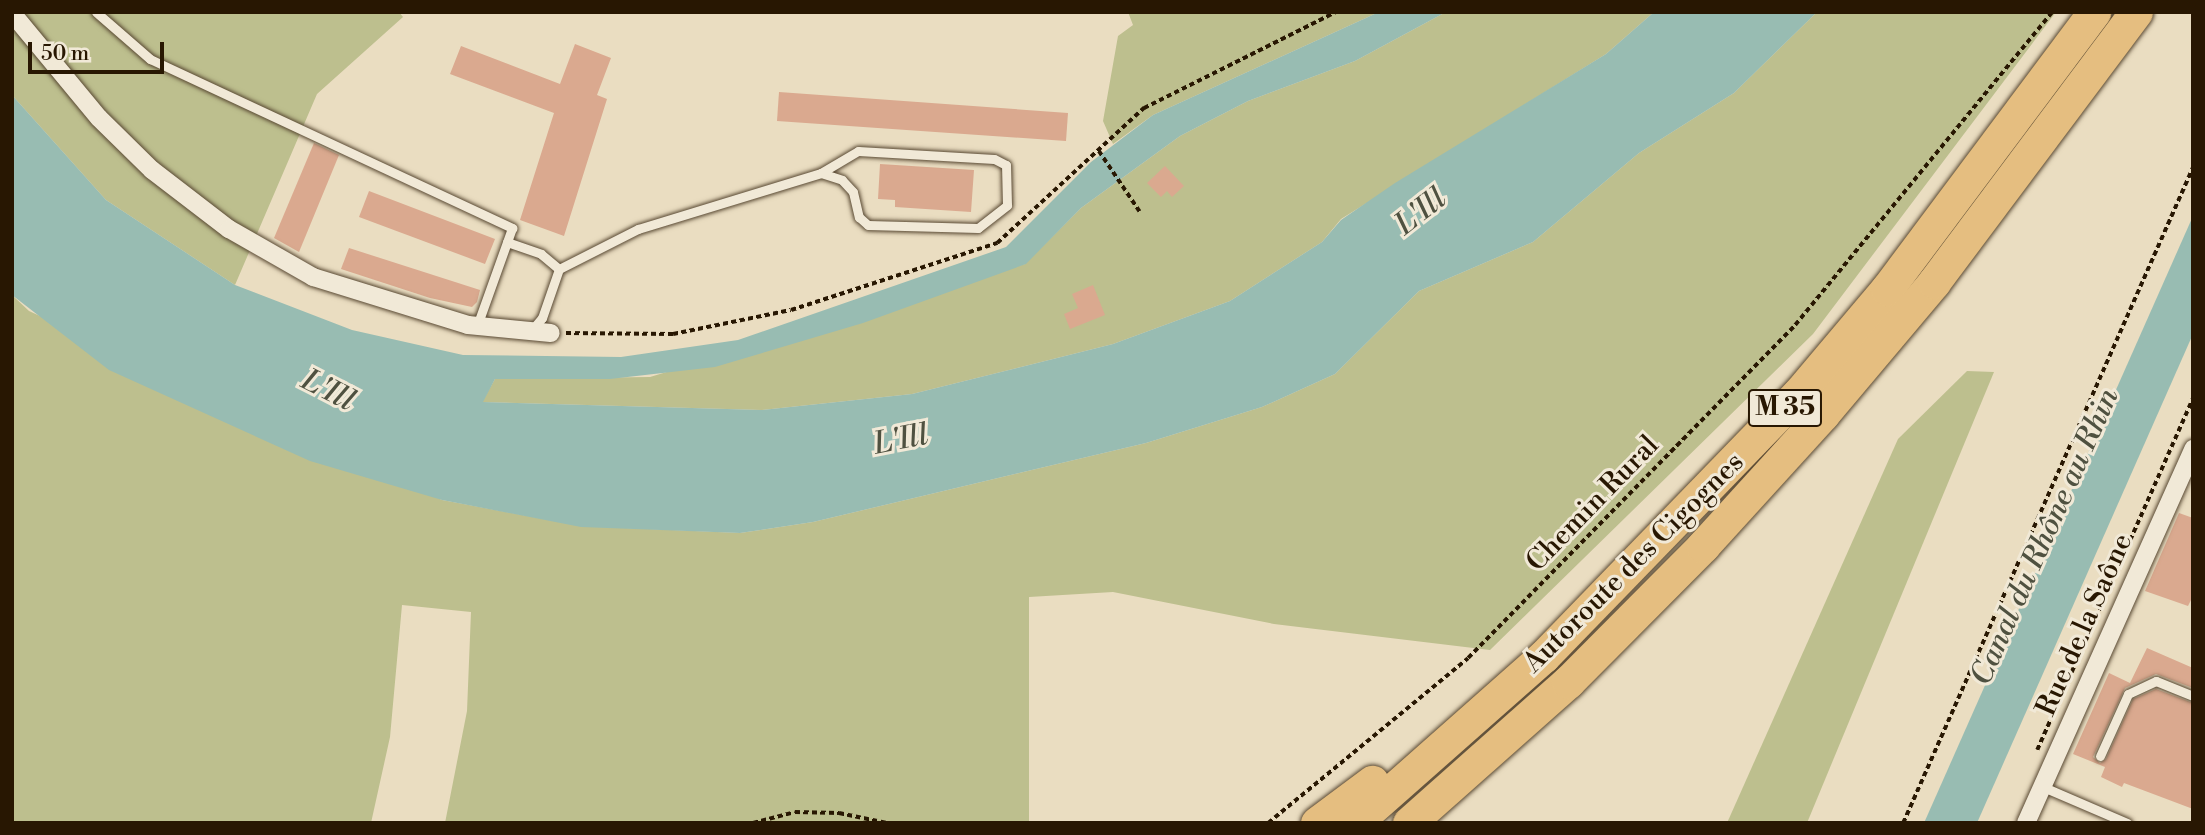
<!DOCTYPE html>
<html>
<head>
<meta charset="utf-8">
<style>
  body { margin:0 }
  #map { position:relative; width:2205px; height:835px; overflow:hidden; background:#eaddc1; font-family:"Libre Bodoni",serif }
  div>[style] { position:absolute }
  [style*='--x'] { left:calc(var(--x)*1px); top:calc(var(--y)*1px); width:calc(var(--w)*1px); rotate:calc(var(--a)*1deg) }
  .green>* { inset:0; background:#bdbf8e }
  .water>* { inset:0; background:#98bcb2 }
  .building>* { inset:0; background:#daa98f }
  .path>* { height:3.5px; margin-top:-1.75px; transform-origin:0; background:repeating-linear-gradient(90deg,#281702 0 5px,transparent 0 8.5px) }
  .roads { filter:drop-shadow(0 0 2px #584832) drop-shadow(0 0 2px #584832) }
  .lane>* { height:9px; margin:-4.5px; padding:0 4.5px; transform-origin:4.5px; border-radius:4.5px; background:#f1e9d7 }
  .street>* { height:18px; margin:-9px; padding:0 9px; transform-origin:9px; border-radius:9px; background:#f1e9d7 }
  .highway>* { height:33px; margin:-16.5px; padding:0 16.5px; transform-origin:16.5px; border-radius:16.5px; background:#e5be80 }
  span { translate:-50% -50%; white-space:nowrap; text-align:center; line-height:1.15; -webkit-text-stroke:6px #f1e9d7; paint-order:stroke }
  .shield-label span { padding:2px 5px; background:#f1e9d7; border:2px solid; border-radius:5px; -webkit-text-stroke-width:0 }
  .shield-label { font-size:26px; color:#281702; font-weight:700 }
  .street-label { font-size:28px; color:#281702 }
  .water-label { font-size:30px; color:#4f5140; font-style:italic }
  .frame { position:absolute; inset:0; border:14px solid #281702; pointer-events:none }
  .scale { position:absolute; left:28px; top:42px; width:136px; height:32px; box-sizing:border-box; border:4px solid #281702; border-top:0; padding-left:9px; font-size:21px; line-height:24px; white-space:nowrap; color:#281702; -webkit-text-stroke:5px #f1e9d7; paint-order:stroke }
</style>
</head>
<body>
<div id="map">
  <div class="green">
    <div style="clip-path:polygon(12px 12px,399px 12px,403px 17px,317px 94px,235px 285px,106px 200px,12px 95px)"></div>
    <div style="clip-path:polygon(1128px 12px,1379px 12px,1153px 115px,1113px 144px,1103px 121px,1118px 36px,1133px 25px)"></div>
    <div style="clip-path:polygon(1446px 12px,1654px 12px,1606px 54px,1341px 219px,1322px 242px,1230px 301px,1113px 344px,912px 394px,762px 410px,482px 402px,495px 379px,650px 377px,1025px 264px,1081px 208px,1180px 136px,1248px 101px,1355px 61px)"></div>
    <div style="clip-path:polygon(1817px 12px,2056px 12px,1813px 334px,1490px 650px,1274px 624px,1113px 592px,1029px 597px,1029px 823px,445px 823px,467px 711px,471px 612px,402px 605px,390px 737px,371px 823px,12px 823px,12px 295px,29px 311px,442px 500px,581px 526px,740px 533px,813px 522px,1146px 443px,1262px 407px,1335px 374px,1419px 291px,1533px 242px,1639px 153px,1734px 93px)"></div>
    <div style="clip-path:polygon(1967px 371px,1994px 372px,1807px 823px,1727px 823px,1898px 439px)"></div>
  </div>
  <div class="water">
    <div style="clip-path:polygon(1379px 12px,1446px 12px,1355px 61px,1248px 101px,1180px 136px,1081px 208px,1026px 264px,863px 323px,715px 367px,610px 379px,495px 379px,483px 402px,762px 410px,912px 394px,1113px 344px,1230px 301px,1322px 242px,1341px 220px,1395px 183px,1606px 54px,1654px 12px,1817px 12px,1734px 93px,1639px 153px,1533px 242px,1419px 291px,1335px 374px,1262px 407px,1146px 443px,813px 522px,740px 533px,581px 527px,442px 500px,310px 461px,109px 370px,12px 295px,12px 95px,106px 200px,235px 285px,352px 330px,463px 355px,621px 357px,738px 340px,1006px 247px,1091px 162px,1153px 115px)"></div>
    <div style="clip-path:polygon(2193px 216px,2193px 334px,1977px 823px,1924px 823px)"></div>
  </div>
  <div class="building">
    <div style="clip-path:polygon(575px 44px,611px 58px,597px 95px,607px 99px,564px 236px,520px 220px,554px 113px,450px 74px,461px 46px,560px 84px)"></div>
    <div style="clip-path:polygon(779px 92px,1068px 113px,1066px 141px,777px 121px)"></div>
    <div style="clip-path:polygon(314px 143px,339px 155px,299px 252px,274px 238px)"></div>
    <div style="clip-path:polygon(880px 164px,974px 170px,971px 212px,895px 207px,895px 200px,878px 199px)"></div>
    <div style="clip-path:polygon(1165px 166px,1184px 186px,1172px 197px,1167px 191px,1161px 197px,1147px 183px)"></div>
    <div style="clip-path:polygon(369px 191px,495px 239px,485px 264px,359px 217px)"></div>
    <div style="clip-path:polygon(349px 248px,480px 290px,477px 302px,472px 307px,430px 298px,341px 269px)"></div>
    <div style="clip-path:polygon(1093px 285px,1105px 315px,1070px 329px,1064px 314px,1078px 308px,1072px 294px)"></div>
    <div style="clip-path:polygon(2179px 513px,2193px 518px,2193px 596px,2188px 606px,2145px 591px)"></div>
    <div style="clip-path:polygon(2147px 648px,2193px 668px,2193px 688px,2156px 674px,2125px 688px,2093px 757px,2100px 763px,2106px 759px,2133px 699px,2156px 689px,2193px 703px,2193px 809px,2124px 783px,2122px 787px,2101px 777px,2105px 767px,2073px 754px,2109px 673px,2130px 683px)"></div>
  </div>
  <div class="path">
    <div style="--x:1099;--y:151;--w:73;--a:56.1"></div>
    <div style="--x:566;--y:333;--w:107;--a:0.5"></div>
    <div style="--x:673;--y:334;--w:120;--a:-11.5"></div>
    <div style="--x:791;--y:310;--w:217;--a:-18"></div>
    <div style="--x:997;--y:243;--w:200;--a:-42.6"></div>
    <div style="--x:1144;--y:108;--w:215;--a:-26.6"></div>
    <div style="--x:2037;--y:750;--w:385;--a:-66.1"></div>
    <div style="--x:753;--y:823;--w:43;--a:-14.7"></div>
    <div style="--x:795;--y:812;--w:44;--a:1.3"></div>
    <div style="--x:839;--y:813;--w:49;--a:11.8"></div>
    <div style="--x:1268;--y:823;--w:259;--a:-39.5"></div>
    <div style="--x:1468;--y:658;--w:467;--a:-45.5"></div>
    <div style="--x:1795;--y:325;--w:405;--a:-50.6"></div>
    <div style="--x:1903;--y:823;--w:717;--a:-66.15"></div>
  </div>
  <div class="roads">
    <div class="lane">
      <div style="--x:96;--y:12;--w:72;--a:41"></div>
      <div style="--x:150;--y:59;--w:400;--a:25"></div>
      <div style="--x:512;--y:228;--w:104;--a:109.7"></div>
      <div style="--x:507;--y:242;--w:36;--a:19"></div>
      <div style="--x:541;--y:254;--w:23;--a:40"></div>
      <div style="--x:531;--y:331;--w:17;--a:-50"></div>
      <div style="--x:542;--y:318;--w:52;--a:-70.9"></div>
      <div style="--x:559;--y:269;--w:89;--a:-26.9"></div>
      <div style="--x:638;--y:229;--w:191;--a:-17"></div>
      <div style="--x:821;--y:173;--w:22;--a:18"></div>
      <div style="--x:842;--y:180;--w:16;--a:47"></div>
      <div style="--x:853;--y:192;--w:26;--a:77"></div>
      <div style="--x:859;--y:217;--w:12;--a:42"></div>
      <div style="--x:868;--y:225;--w:110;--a:1.6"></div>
      <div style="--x:978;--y:228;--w:37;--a:-38"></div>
      <div style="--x:1007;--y:205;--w:40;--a:-91.4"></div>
      <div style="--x:1006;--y:165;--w:13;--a:-153"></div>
      <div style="--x:994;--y:159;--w:136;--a:-176.6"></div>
      <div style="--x:858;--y:151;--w:43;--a:149.3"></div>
      <div style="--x:2100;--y:756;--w:68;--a:-65.7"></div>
      <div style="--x:2128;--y:694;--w:31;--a:-25"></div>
      <div style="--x:2156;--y:681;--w:40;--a:22"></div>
      <div style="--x:2041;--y:786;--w:94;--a:23.3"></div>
    </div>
    <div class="street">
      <div style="--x:12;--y:13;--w:136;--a:50.4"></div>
      <div style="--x:99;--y:118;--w:74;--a:44.5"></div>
      <div style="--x:152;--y:170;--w:97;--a:37.5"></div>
      <div style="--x:229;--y:229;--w:97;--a:29.7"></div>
      <div style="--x:313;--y:277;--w:162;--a:17.2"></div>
      <div style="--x:468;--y:325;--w:83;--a:5.5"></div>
      <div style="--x:2026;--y:823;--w:410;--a:-65.9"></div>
    </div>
    <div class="highway">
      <div style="--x:1317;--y:823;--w:69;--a:-36.7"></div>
      <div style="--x:1355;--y:823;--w:252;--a:-41.5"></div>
      <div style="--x:1544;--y:656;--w:366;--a:-45.9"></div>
      <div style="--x:1799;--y:393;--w:136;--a:-49.8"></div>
      <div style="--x:1887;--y:289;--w:346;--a:-53.2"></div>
      <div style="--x:1409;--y:823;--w:213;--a:-41.6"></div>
      <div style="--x:1568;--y:682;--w:192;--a:-45.2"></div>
      <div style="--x:1703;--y:546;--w:178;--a:-47.7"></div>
      <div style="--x:1823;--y:414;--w:172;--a:-49.9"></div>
      <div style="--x:1934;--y:282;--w:337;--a:-53.2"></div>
    </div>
  </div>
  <div class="shield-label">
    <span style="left:1785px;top:408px">M 35</span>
  </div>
  <div class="street-label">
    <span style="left:1593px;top:504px;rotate:-46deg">Chemin Rural</span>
    <span style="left:1634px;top:563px;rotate:-45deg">Autoroute des Cigognes</span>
    <span style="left:2085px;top:625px;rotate:-66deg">Rue de la Saône</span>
  </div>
  <div class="water-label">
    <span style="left:1421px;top:212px;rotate:-38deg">L'Ill</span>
    <span style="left:328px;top:391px;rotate:27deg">L'Ill</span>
    <span style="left:901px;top:440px;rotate:-11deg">L'Ill</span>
    <span style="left:2045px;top:537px;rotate:-66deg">Canal du Rhône au Rhin</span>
  </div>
  <div class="frame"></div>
  <div class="scale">50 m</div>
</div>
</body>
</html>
